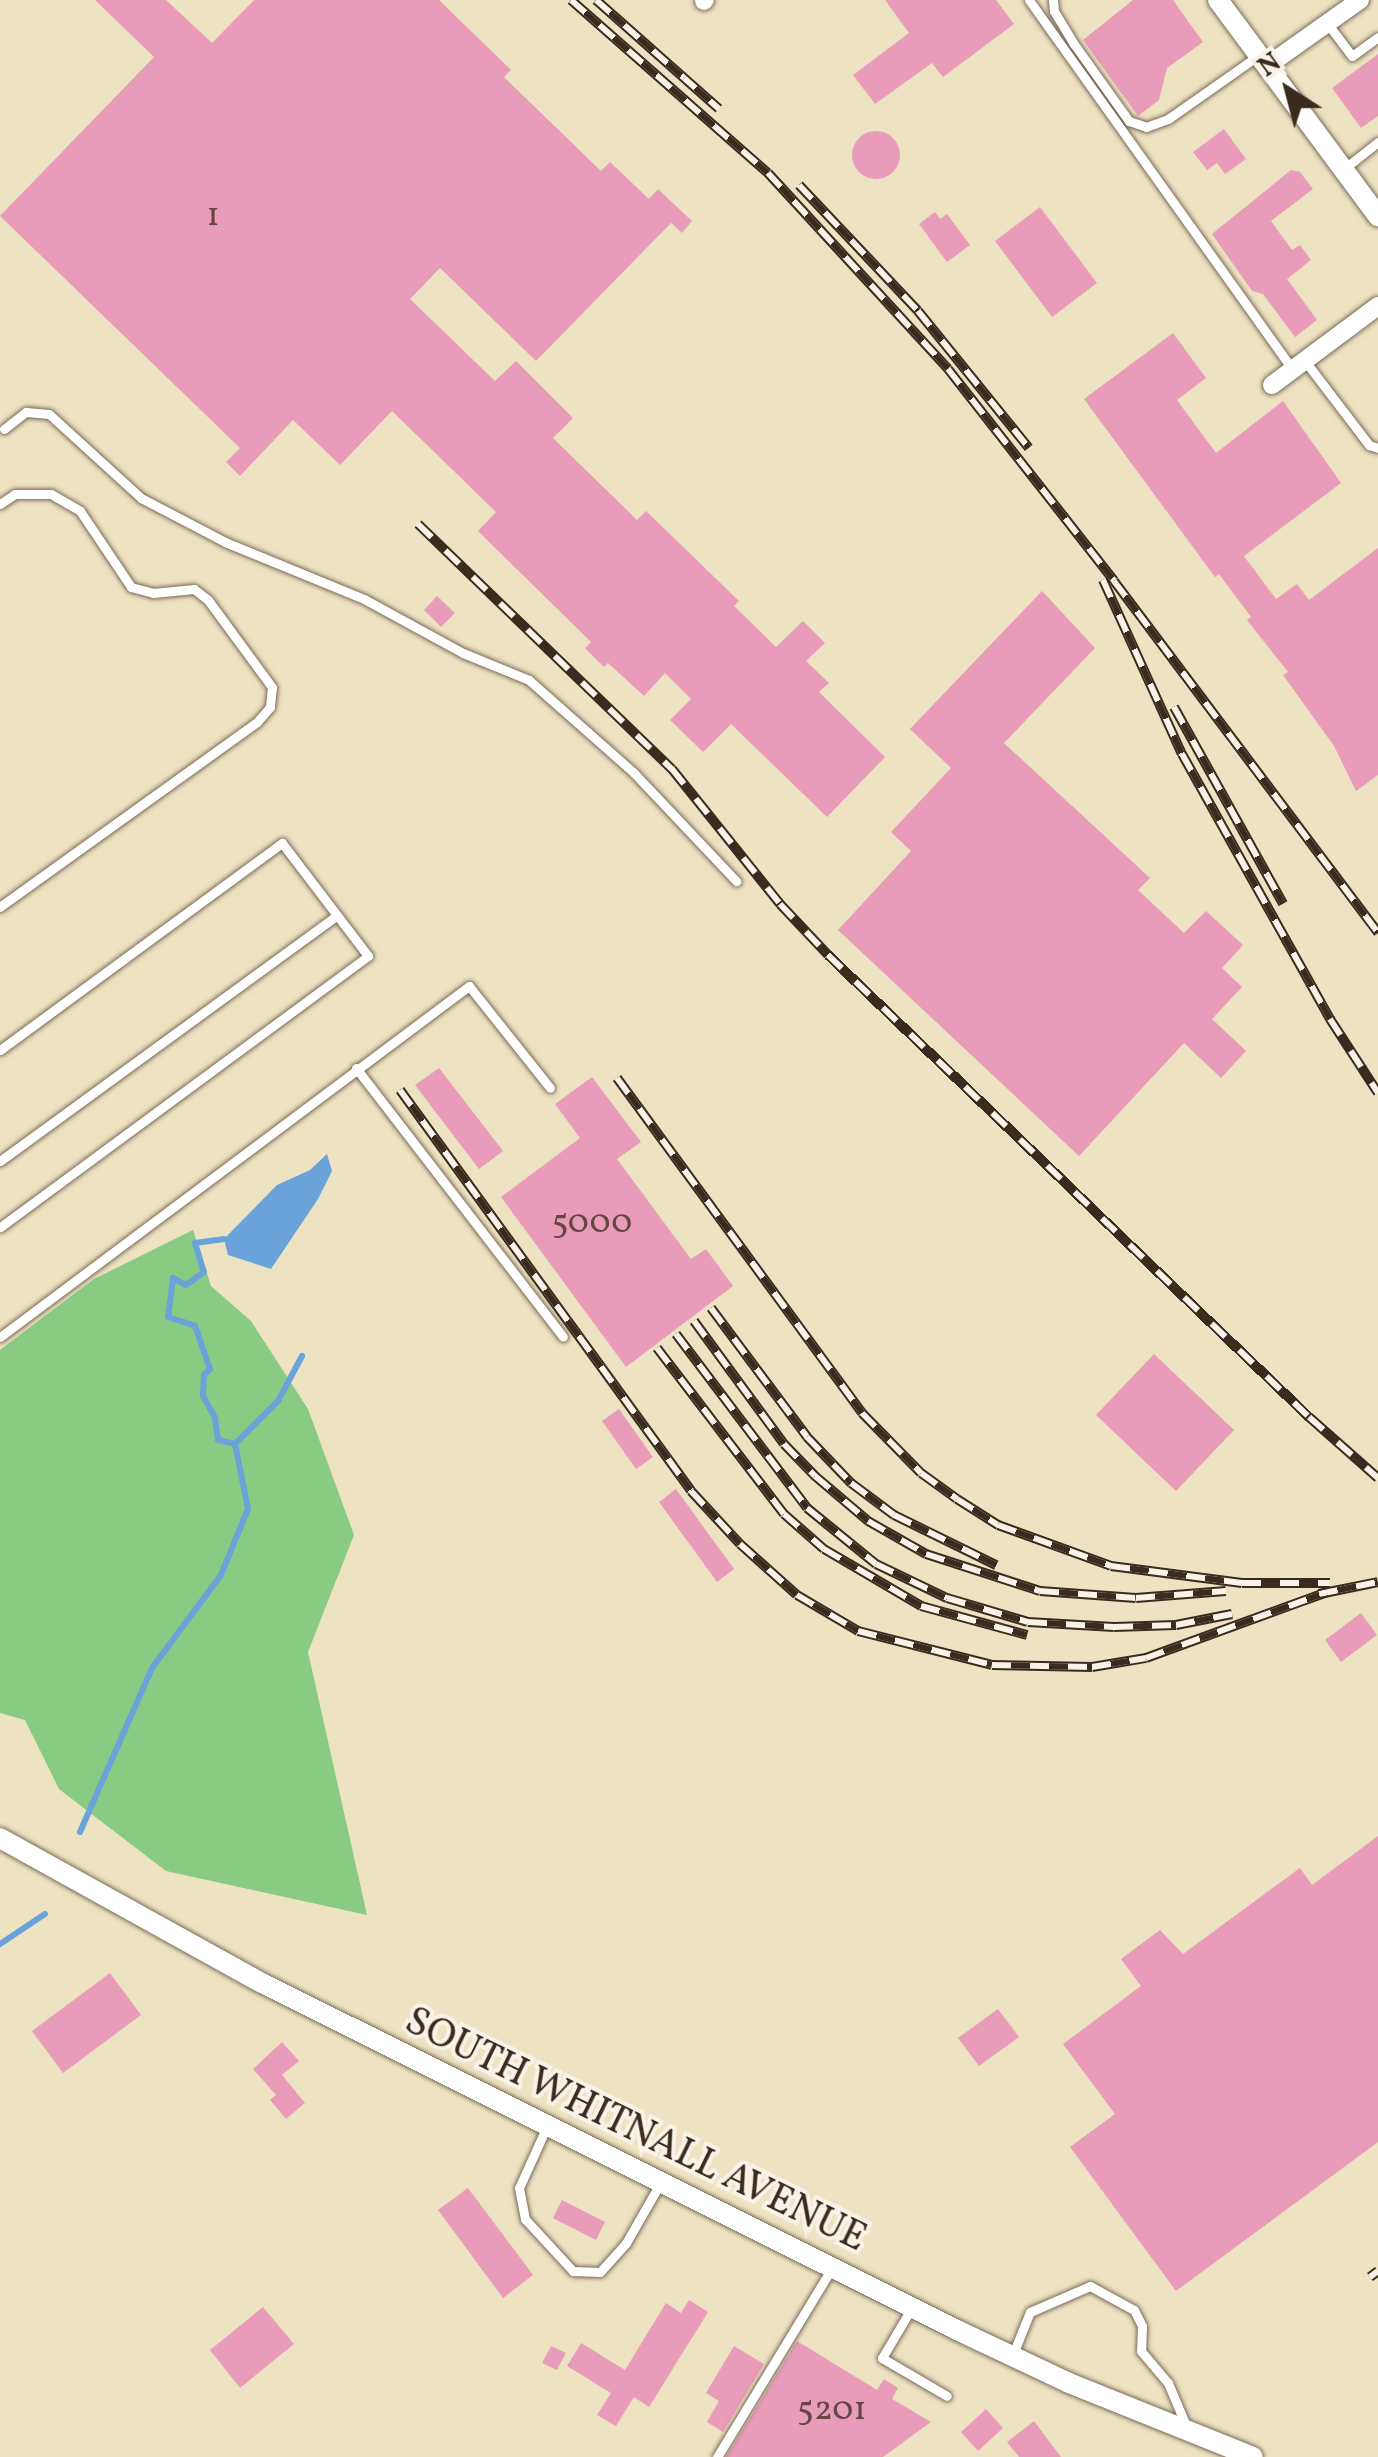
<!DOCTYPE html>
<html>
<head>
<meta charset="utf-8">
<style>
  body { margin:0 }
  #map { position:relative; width:1378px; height:2457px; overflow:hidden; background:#ede2c2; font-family:Vollkorn,serif }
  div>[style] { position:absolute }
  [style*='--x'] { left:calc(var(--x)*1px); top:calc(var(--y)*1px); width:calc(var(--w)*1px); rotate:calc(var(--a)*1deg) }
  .green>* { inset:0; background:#89cb83 }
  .water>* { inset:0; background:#69a3d9 }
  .stream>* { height:6px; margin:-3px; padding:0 3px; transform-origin:3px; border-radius:3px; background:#69a3d9 }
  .building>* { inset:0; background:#e99cb9 }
  .round { border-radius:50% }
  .roads { filter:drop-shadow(0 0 2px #796a57) drop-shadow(0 0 2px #796a57) }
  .service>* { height:9px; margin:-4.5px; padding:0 4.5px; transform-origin:4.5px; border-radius:4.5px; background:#fff }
  .minor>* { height:18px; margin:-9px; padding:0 9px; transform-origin:9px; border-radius:9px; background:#fff }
  .tertiary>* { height:20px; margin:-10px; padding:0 10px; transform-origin:10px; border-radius:10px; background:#fff }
  .rail>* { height:10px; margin-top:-5px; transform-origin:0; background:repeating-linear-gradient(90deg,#f7f3e8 0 19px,#3b2a1e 0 38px); box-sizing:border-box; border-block:2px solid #3b2a1e }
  span { translate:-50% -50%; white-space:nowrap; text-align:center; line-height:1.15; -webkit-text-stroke:8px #f7f3e8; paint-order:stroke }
  .number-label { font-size:35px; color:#664645 }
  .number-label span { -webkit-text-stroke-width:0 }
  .street-label { font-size:40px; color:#3b2a1e }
  .north { position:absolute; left:1238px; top:40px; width:100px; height:100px; -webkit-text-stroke:8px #f7f3e8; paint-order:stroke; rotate:324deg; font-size:28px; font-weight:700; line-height:40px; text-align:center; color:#3b2a1e }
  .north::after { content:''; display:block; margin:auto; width:35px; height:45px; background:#3b2a1e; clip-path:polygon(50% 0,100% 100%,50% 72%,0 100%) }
</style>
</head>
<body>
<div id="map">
  <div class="green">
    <div style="clip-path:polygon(193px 1230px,211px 1286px,251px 1321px,308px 1409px,354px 1535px,308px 1652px,367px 1915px,166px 1871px,59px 1789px,25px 1720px,0 1713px,0 1350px,94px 1279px)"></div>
  </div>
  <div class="water">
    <div style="clip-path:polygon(327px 1154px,332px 1171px,318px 1199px,271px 1269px,228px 1255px,224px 1239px,277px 1185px,310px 1170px)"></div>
  </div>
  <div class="stream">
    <div style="--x:224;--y:1239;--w:29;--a:172"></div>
    <div style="--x:195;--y:1243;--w:30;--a:73"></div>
    <div style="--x:204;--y:1272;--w:22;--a:144"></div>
    <div style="--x:186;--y:1285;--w:15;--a:-152"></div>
    <div style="--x:173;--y:1278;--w:39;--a:97"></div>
    <div style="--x:168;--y:1317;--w:28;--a:18"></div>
    <div style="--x:195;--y:1326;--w:46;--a:70.8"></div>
    <div style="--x:210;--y:1369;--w:8;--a:135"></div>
    <div style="--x:204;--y:1375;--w:21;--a:93"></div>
    <div style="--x:203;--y:1396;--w:25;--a:61"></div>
    <div style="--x:215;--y:1418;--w:22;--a:82"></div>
    <div style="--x:218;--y:1440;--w:17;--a:13"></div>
    <div style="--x:235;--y:1444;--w:61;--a:-45"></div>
    <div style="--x:278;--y:1401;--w:51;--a:-61.9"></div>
    <div style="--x:80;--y:1832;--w:179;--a:-66.3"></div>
    <div style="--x:152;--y:1668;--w:116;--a:-53.4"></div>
    <div style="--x:221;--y:1575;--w:71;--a:-67.8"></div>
    <div style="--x:248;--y:1509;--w:66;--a:-101.3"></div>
    <div style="--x:0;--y:1944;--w:54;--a:-33.7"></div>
  </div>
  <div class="building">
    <div style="clip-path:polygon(95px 0,166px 0,212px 43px,254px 0,439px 0,511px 70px,504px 77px,601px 171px,610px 162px,649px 199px,658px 189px,692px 221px,682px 233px,671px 223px,536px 361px,440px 268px,410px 299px,495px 381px,516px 361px,573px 418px,553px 438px,637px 520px,646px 511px,739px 601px,734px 606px,776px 647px,803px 621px,825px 643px,806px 661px,829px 683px,819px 692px,885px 757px,827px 817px,731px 724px,703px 752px,670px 720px,691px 699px,665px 673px,644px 696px,608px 663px,604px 667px,585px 648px,591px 642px,478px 531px,496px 512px,392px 411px,340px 465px,293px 420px,240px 476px,226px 462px,240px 448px,0 216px,154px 57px)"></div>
    <div style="clip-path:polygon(885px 0,996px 0,1014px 24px,943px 77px,932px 63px,875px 104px,853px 75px,909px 33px)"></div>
    <div style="clip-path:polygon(1133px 0,1173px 0,1203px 42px,1167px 68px,1159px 100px,1138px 116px,1083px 40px)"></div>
    <div style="clip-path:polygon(1378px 54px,1378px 116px,1361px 128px,1332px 88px)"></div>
    <div style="clip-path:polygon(1224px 129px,1246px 159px,1225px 174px,1217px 163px,1207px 170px,1193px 152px)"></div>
    <div class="round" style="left:852px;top:131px;width:48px;height:48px"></div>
    <div style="clip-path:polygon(1291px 170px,1300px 172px,1313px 189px,1271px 221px,1292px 250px,1300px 245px,1311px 260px,1287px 279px,1317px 320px,1295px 337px,1263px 294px,1252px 291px,1212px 234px)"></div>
    <div style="clip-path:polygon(1040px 207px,1097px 283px,1052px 317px,995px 241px)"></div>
    <div style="clip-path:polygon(935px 212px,940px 219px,947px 214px,970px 245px,947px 262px,919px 224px)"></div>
    <div style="clip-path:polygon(1173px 333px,1206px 378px,1177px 400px,1216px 453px,1283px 401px,1341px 483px,1244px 556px,1276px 599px,1297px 584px,1309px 600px,1378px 548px,1378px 775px,1356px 791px,1334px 746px,1283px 675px,1288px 672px,1247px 620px,1251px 617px,1219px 574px,1215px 577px,1084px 399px)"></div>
    <div style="clip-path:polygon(1042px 591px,1095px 648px,1004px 743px,1150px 878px,1138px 890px,1184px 933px,1206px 911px,1243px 945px,1222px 968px,1242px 987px,1212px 1019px,1246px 1051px,1221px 1078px,1184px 1043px,1079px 1156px,838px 930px,911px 851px,891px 832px,951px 768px,910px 729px)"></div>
    <div style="clip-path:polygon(437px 596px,455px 613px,441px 627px,424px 610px)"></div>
    <div style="clip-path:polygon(439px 1068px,503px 1151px,479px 1169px,415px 1085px)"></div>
    <div style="clip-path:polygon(592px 1077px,641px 1142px,617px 1159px,691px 1259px,706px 1249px,733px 1286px,626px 1367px,501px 1197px,580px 1138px,555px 1104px)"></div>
    <div style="clip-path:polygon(1154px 1354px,1234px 1430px,1176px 1491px,1096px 1415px)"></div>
    <div style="clip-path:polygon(619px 1409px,653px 1457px,636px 1469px,602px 1421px)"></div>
    <div style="clip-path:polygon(676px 1489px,734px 1569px,717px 1582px,659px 1502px)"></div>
    <div style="clip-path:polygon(1361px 1613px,1377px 1635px,1341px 1662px,1325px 1640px)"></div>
    <div style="clip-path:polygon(1378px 1836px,1378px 2142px,1176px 2291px,1070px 2147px,1115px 2114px,1063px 2044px,1141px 1986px,1121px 1959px,1160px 1930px,1183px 1954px,1300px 1868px,1312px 1885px)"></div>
    <div style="clip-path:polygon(110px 1973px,141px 2015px,63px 2073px,32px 2031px)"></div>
    <div style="clip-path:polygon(998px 2009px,1019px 2037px,979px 2066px,958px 2038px)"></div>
    <div style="clip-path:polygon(282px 2042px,299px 2061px,282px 2075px,305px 2103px,286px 2119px,270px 2100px,276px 2095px,253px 2069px)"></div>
    <div style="clip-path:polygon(468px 2188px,533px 2275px,503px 2298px,438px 2210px)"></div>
    <div style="clip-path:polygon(562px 2200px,605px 2222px,596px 2240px,553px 2218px)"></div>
    <div style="clip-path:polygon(689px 2300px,708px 2312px,649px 2407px,634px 2397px,616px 2426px,597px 2415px,611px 2393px,567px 2366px,581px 2343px,625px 2370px,666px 2303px,681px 2313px)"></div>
    <div style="clip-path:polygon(263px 2307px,294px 2344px,240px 2388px,210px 2350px)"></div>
    <div style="clip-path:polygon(797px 2341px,877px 2390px,884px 2379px,898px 2388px,892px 2399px,931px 2422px,883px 2457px,726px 2457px)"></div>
    <div style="clip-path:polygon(551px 2346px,566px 2353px,557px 2370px,542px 2363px)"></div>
    <div style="clip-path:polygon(734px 2346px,764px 2364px,723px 2432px,707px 2422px,719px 2401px,706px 2393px)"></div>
    <div style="clip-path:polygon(986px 2409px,1003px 2428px,978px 2451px,961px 2432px)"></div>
    <div style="clip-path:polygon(1034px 2421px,1061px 2457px,1019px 2457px,1007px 2442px)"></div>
  </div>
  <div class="roads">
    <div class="service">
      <div style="--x:1029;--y:0;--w:455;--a:54.5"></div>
      <div style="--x:1053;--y:0;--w:11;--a:85"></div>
      <div style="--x:1054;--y:11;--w:39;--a:59"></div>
      <div style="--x:1074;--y:44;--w:95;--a:54.5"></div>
      <div style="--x:1129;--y:121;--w:18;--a:19"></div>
      <div style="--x:1146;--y:127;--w:23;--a:-20"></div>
      <div style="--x:1168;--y:119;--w:111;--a:-35.1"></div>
      <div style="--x:1327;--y:23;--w:41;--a:52.9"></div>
      <div style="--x:1352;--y:56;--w:32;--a:-36"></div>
      <div style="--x:1345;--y:168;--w:42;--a:-38.2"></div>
      <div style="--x:1305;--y:361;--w:106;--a:52.7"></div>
      <div style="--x:1369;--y:445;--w:9;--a:18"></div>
      <div style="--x:4;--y:429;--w:28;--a:-38"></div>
      <div style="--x:26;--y:412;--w:23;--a:5"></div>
      <div style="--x:49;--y:414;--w:125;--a:42.4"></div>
      <div style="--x:141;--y:498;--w:95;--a:27.6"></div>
      <div style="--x:225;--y:542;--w:150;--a:22.3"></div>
      <div style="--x:364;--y:599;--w:113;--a:28.6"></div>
      <div style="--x:463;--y:653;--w:71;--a:22.2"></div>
      <div style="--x:529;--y:680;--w:140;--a:41.5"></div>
      <div style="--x:634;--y:773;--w:149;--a:46.6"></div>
      <div style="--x:0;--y:504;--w:18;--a:-34"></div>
      <div style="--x:15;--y:494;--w:36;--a:0"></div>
      <div style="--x:51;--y:494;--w:34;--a:30"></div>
      <div style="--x:80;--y:511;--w:92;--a:56.1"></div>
      <div style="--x:131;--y:587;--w:23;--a:15"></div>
      <div style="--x:153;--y:593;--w:41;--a:-5.6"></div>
      <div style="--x:194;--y:589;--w:18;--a:38"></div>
      <div style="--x:208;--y:600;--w:108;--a:53.7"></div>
      <div style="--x:272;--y:687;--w:20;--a:96"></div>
      <div style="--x:270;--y:707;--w:20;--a:131"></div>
      <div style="--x:257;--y:722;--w:317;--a:144.3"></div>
      <div style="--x:0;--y:1050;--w:350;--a:-36.3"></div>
      <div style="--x:282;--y:843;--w:142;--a:52.7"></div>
      <div style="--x:368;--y:956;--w:457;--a:143.6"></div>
      <div style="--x:356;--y:1068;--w:339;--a:52.4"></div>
      <div style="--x:0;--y:1161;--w:417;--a:-36.1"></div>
      <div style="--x:0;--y:1337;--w:586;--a:-36.81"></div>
      <div style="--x:469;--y:986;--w:130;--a:51.5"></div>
      <div style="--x:547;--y:2126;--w:68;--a:114.3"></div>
      <div style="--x:519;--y:2188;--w:32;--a:79"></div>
      <div style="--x:525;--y:2219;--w:71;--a:47.3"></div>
      <div style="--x:573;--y:2271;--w:27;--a:2"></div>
      <div style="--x:600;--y:2272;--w:39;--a:-48"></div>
      <div style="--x:626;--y:2243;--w:70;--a:-60.2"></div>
      <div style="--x:911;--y:2309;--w:57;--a:120.6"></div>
      <div style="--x:882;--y:2358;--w:75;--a:30.3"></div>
      <div style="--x:1013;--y:2354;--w:45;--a:-68"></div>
      <div style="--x:1030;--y:2312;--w:65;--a:-23.4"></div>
      <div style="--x:1090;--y:2286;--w:50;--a:28.6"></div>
      <div style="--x:1134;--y:2310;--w:18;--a:63"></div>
      <div style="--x:1142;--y:2326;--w:25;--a:92"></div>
      <div style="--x:1141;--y:2351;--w:42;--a:49.8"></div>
      <div style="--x:1168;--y:2383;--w:49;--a:67.1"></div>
      <div style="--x:717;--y:2457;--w:221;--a:-58.7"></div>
    </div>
    <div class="minor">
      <div style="--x:704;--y:1;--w:1;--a:-45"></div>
      <div style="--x:1267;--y:66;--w:114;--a:-35.4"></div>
      <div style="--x:1272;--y:385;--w:132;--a:-36.7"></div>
    </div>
    <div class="tertiary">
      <div style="--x:1218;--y:0;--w:269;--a:53.5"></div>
      <div style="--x:0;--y:1838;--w:299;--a:29"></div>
      <div style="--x:262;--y:1983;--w:777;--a:26.53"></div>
      <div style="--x:957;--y:2330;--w:124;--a:25.3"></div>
      <div style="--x:1069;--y:2383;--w:198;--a:21.9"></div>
    </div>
  </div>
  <div class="rail">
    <div style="--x:571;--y:0;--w:262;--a:41.3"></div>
    <div style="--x:768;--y:173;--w:266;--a:47.4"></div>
    <div style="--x:948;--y:369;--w:269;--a:51.9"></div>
    <div style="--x:1114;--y:581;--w:440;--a:53.1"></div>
    <div style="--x:596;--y:0;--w:164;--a:41.5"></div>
    <div style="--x:799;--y:185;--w:173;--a:46.6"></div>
    <div style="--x:918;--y:311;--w:176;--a:51"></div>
    <div style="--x:418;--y:524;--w:353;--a:44"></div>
    <div style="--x:672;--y:769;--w:173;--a:51.3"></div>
    <div style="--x:780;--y:904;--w:70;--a:46.7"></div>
    <div style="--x:828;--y:955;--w:667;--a:43.85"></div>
    <div style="--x:1309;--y:1417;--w:92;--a:41.5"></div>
    <div style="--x:1103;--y:580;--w:191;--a:65.6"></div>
    <div style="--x:1182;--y:754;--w:304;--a:60.8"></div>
    <div style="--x:1330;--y:1019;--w:88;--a:57"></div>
    <div style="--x:1174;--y:707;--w:225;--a:61"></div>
    <div style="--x:617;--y:1078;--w:415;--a:53.8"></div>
    <div style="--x:862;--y:1413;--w:84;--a:45.5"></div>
    <div style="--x:921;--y:1473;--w:44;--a:35.8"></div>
    <div style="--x:957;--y:1499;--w:49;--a:32.4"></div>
    <div style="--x:998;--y:1525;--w:120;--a:19.9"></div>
    <div style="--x:1111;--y:1566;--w:132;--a:7.4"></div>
    <div style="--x:1242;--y:1583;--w:88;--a:0"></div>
    <div style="--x:400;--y:1090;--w:495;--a:54"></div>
    <div style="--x:691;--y:1491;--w:72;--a:47.2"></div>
    <div style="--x:740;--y:1544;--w:76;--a:41.8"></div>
    <div style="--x:797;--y:1595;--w:71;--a:30.5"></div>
    <div style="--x:858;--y:1631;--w:138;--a:14.2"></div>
    <div style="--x:992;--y:1665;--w:100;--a:1.1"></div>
    <div style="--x:1092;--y:1667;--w:55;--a:-9.5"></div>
    <div style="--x:1146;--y:1658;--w:193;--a:-20"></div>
    <div style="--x:711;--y:1308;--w:161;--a:53.3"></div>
    <div style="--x:807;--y:1437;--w:64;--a:46.3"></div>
    <div style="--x:851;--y:1483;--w:54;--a:36.7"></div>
    <div style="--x:894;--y:1515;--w:114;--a:26.1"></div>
    <div style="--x:694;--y:1321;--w:152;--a:53.8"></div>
    <div style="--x:784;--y:1444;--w:45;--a:45.9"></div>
    <div style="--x:815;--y:1476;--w:70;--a:40.3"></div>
    <div style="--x:868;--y:1521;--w:67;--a:29.6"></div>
    <div style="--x:926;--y:1554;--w:120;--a:18"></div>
    <div style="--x:1040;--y:1591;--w:96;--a:4.2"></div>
    <div style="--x:1136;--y:1598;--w:90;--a:-4.4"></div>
    <div style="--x:676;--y:1334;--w:218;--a:53"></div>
    <div style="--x:807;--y:1508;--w:89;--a:39.1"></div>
    <div style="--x:876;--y:1564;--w:79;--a:25.6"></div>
    <div style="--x:947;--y:1598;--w:84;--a:16.5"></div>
    <div style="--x:1028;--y:1622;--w:86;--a:3.3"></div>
    <div style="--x:1114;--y:1627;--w:62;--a:-1.8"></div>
    <div style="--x:1176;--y:1625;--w:57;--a:-11.1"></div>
    <div style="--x:657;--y:1348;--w:209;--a:52.6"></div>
    <div style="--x:784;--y:1514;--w:53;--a:41.2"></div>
    <div style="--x:824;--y:1549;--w:113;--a:30.4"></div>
    <div style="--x:921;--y:1606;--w:110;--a:15.3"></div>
    <div style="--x:1319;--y:1594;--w:60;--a:-11.5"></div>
    <div style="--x:1370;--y:2277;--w:10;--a:-37"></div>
  </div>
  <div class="number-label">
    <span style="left:213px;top:216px">1</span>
    <span style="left:592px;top:1223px">5000</span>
    <span style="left:832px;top:2410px">5201</span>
  </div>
  <div class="street-label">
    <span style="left:635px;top:2131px;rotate:26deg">SOUTH WHITNALL AVENUE</span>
  </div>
  <div class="north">N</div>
</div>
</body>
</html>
